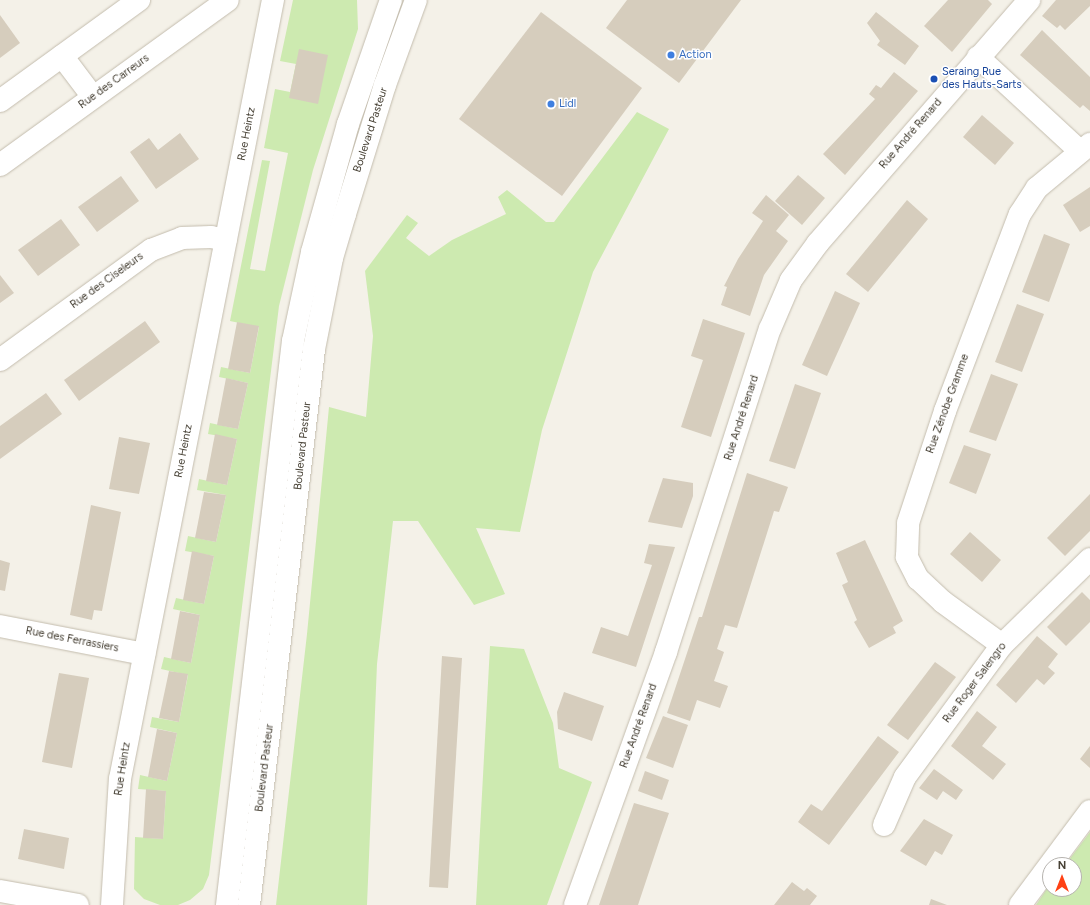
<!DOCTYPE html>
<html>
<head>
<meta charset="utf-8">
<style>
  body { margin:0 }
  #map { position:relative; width:1090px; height:905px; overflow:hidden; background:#f4f1e8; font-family:Figtree,sans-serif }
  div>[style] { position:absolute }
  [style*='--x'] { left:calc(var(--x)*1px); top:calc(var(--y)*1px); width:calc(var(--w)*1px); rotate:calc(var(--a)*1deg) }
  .green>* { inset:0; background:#cdeab0 }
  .building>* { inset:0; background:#d6cdbd }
  .roads { filter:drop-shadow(0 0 1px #c3bcad) drop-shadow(0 0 1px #c3bcad) }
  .minor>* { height:22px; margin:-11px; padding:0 11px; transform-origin:11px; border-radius:11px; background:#fff }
  .tertiary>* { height:22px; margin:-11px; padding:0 11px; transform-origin:11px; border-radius:11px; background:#fff }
  .dots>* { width:11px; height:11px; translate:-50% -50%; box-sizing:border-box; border:2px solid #fff; border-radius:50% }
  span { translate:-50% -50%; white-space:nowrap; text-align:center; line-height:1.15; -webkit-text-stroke:3px #fff; paint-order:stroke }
  .shop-label { font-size:11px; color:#366cbe }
  .left { translate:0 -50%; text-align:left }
  .transit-label { font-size:11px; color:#164399 }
  .street-label { font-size:11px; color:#484236 }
  .north { position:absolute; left:1042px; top:857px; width:40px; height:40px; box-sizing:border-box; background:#fff; border:1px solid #b6b3af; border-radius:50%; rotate:0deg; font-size:11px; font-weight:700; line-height:16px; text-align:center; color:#484236 }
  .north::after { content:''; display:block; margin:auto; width:14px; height:18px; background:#ff4114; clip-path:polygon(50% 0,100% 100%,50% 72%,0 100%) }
</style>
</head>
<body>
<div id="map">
  <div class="green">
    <div style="clip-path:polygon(293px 0,357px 0,358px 29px,313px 170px,279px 306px,209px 875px,203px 889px,190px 900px,178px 905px,160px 905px,144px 899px,134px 889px,135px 837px,163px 839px,166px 791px,138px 789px,140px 775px,167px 781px,177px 733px,150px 727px,152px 717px,179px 722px,188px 675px,161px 669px,164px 657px,191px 663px,200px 615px,173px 609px,176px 598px,204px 604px,214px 556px,185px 551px,188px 536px,216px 542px,226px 495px,197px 490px,199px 479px,227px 485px,237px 439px,208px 434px,210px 423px,238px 429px,248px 383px,219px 377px,221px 367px,250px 373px,259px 327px,230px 321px,262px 160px,270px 161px,250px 269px,265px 271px,284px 173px,288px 153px,264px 148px,275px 89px,290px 92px,289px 97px,299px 49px,296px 64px,280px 61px)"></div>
    <div style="clip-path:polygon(637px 112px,669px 129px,593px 272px,542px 430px,520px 532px,476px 528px,505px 594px,474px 605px,418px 521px,393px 521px,377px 664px,367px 905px,276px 905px,307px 634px,329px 407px,366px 417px,373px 336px,365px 271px,407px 215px,418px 223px,406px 238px,429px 256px,452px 240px,506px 214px,498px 197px,507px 190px,546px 222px,554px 222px)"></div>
    <div style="clip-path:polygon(490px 646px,524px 649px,553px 723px,559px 768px,592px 782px,547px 905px,476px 905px)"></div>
    <div style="clip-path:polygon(1090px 832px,1090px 905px,1036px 905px,1050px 884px,1050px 889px,1074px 889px,1074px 865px,1065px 865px)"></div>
  </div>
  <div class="building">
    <div style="clip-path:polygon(627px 0,741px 0,679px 83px,606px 28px)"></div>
    <div style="clip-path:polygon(948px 0,988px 0,992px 4px,952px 52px,924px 26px)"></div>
    <div style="clip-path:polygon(1056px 0,1090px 0,1090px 6px,1065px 30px,1060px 25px,1057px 28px,1042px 16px)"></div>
    <div style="clip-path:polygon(541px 12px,642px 88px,562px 196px,459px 119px)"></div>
    <div style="clip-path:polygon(876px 12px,919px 46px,905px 65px,877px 45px,880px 41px,867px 23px)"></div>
    <div style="clip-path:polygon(0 15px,20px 43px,0 58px)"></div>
    <div style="clip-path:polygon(1042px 30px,1090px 77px,1090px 111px,1083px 105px,1080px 108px,1020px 55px)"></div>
    <div style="clip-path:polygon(299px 49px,328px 55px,318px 104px,289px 98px)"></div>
    <div style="clip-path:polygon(894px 72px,918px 91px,845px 175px,823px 154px,875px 99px,869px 94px,876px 85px,881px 88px)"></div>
    <div style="clip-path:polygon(982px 115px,1014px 143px,995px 165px,963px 137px)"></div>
    <div style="clip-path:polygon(180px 133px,199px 159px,156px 189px,130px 152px,149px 138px,158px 150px)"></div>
    <div style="clip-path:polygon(798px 175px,825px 198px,802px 225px,775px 201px)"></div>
    <div style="clip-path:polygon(121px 176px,139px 201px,97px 232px,78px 207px)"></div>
    <div style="clip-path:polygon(1090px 187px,1090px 226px,1080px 232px,1063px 205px)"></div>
    <div style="clip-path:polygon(766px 195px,789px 215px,776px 231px,788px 241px,764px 275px,750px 316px,721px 305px,727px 287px,724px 286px,738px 259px,763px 221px,752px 213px)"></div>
    <div style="clip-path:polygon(907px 200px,928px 219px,868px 292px,846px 274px)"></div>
    <div style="clip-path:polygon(61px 219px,80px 245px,38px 276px,18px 250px)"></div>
    <div style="clip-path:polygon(1044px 234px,1070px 244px,1049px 302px,1022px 292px)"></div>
    <div style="clip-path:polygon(0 275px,14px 293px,0 303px)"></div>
    <div style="clip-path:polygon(835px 291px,860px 303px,827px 376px,802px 365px)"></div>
    <div style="clip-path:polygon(1017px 304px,1044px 314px,1022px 372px,995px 362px)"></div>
    <div style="clip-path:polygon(703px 319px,745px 333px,711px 437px,681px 427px,703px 360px,691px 356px)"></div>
    <div style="clip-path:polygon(145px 321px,160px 342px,79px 401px,64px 380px)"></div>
    <div style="clip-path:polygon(237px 322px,259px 326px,250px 373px,228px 369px)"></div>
    <div style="clip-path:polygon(991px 374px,1018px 384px,996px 441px,969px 432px)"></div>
    <div style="clip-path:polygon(226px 378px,248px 383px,238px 429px,217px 425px)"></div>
    <div style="clip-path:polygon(795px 384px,821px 393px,795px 469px,769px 461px)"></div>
    <div style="clip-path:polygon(46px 393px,62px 414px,0 459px,0 426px)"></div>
    <div style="clip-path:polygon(215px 434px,237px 439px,227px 485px,206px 481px)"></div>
    <div style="clip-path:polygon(119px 437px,150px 443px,139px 494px,109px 489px)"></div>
    <div style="clip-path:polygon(964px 445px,991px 454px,976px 494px,949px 483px)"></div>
    <div style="clip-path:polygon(747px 473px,788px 487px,779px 512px,774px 511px,737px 628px,725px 625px,717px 649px,724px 652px,714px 681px,728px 686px,720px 708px,697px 700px,690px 721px,667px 713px,699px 617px,702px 617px)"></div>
    <div style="clip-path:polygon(663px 478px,693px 483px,693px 496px,682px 528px,648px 522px)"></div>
    <div style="clip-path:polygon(204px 492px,226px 495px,216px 542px,195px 538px)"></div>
    <div style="clip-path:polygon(1090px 494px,1090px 531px,1065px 556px,1047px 538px)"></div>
    <div style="clip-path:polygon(91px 505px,121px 512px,102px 611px,94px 610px,92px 620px,70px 615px)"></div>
    <div style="clip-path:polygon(970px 532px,1001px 560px,982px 582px,950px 554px)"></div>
    <div style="clip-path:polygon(865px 540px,903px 621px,893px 627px,896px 633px,869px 648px,854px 622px,857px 620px,842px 585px,848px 582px,836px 553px)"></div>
    <div style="clip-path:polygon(649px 544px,675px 547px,636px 667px,592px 653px,601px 627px,628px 636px,652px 565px,644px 563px)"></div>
    <div style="clip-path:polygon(192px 551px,214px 556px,204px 604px,183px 600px)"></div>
    <div style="clip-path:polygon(0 560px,10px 563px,5px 591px,0 590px)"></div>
    <div style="clip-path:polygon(1082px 592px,1090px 600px,1090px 622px,1066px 646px,1047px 627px)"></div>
    <div style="clip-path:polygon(180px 611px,200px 615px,191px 663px,171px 659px)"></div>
    <div style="clip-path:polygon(1037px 636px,1058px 654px,1048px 667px,1055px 673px,1044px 685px,1037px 679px,1016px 703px,996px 685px)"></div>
    <div style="clip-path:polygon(442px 656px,462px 658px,448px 888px,429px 887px)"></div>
    <div style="clip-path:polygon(935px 662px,956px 677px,908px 740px,887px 725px)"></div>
    <div style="clip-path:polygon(169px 671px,188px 674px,179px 722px,159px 718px)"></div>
    <div style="clip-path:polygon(59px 673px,89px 678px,72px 768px,42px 762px)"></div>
    <div style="clip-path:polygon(564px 692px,604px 706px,592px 741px,558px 729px,557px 712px)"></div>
    <div style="clip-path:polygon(977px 711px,997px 727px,982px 746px,1006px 764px,993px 780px,951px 746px)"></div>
    <div style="clip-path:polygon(663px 716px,688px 725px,673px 768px,646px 758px)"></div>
    <div style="clip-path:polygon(157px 729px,177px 733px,167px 781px,148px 777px)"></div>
    <div style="clip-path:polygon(878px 736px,899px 752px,829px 845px,798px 822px,811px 804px,822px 811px)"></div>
    <div style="clip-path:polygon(1090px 746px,1090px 768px,1080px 759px)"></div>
    <div style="clip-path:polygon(934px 769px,963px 790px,956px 800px,943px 791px,937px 800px,919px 788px)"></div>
    <div style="clip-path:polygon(645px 771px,669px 780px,662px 800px,638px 791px)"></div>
    <div style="clip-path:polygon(146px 789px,166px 791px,163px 839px,143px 838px)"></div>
    <div style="clip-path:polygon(634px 803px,669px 813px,661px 836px,638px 905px,599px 905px)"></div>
    <div style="clip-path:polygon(924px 819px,953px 835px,942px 855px,935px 851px,926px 866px,900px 851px)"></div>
    <div style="clip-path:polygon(24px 829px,69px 838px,64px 869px,18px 859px)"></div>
    <div style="clip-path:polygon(792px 882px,804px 891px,807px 888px,817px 896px,810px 905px,774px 905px)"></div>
    <div style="clip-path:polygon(931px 899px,947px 905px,929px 905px)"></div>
  </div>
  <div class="roads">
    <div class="minor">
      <div style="--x:62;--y:56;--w:51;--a:52.9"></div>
      <div style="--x:978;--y:57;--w:139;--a:42.7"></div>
      <div style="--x:0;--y:101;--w:172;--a:-36"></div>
      <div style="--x:0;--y:165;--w:281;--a:-35.9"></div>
      <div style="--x:0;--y:360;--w:187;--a:-36.1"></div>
      <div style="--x:151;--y:250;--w:33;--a:-21"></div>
      <div style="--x:182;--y:238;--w:29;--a:-2"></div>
      <div style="--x:211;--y:237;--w:15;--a:11"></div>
      <div style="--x:0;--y:626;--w:147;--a:11"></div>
      <div style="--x:1002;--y:645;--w:73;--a:-143.9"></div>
      <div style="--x:943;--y:602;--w:34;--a:-137"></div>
      <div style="--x:918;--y:579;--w:25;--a:-117"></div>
      <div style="--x:907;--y:557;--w:34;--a:-88"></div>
      <div style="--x:908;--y:523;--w:118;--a:-71.7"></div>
      <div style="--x:945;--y:411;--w:211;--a:-69.2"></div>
      <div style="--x:1020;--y:214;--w:31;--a:-57"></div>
      <div style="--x:1037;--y:188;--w:69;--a:-39.7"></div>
      <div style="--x:884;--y:825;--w:52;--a:-66.4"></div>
      <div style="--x:905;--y:777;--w:164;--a:-53.7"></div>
      <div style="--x:1002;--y:645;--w:123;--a:-44.3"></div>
      <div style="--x:0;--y:891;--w:79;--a:10.2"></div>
      <div style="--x:112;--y:905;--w:126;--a:-86.4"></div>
      <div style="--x:120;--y:779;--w:794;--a:-78.89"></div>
      <div style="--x:575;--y:905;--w:269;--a:-70.2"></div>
      <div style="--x:666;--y:652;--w:339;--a:-72.2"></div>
      <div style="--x:770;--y:329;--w:53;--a:-66.8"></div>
      <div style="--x:791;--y:280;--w:46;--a:-53.9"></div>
      <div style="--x:818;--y:243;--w:322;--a:-49"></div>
      <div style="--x:1020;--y:905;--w:117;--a:-53.3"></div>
    </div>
    <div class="tertiary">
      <div style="--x:227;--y:905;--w:568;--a:-83.33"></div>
      <div style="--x:293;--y:341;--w:91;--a:-77.9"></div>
      <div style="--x:312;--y:252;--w:133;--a:-74.3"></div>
      <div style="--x:348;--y:124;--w:131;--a:-70.9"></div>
      <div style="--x:249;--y:905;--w:560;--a:-83.33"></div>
      <div style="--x:314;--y:349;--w:93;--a:-78.8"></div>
      <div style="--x:332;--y:258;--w:46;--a:-73.5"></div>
      <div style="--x:345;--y:214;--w:135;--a:-72.8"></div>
      <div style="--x:385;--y:85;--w:90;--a:-70"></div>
    </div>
  </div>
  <div class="dots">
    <div style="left:671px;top:55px;background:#3f7fe0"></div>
    <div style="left:934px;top:79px;background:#1a4fb4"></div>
    <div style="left:551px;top:104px;background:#3f7fe0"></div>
  </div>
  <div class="shop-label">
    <span class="left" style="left:679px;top:55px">Action</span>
    <span class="left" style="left:559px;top:104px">Lidl</span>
  </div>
  <div class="transit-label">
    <span class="left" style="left:942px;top:79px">Seraing Rue<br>des Hauts-Sarts</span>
  </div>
  <div class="street-label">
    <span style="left:114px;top:82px;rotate:-36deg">Rue des Carreurs</span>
    <span style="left:371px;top:130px;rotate:-72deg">Boulevard Pasteur</span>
    <span style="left:247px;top:134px;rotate:-79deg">Rue Heintz</span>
    <span style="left:911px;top:134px;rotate:-49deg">Rue André Renard</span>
    <span style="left:107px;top:281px;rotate:-36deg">Rue des Ciseleurs</span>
    <span style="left:948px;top:404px;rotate:-70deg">Rue Zénobe Gramme</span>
    <span style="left:742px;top:418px;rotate:-72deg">Rue André Renard</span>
    <span style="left:303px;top:446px;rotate:-84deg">Boulevard Pasteur</span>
    <span style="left:184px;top:451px;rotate:-79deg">Rue Heintz</span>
    <span style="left:72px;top:640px;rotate:11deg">Rue des Ferrassiers</span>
    <span style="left:975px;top:683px;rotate:-53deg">Rue Roger Salengro</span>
    <span style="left:639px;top:726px;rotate:-70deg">Rue André Renard</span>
    <span style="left:265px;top:768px;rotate:-83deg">Boulevard Pasteur</span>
    <span style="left:123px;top:769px;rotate:-81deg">Rue Heintz</span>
  </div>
  <div class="north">N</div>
</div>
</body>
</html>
